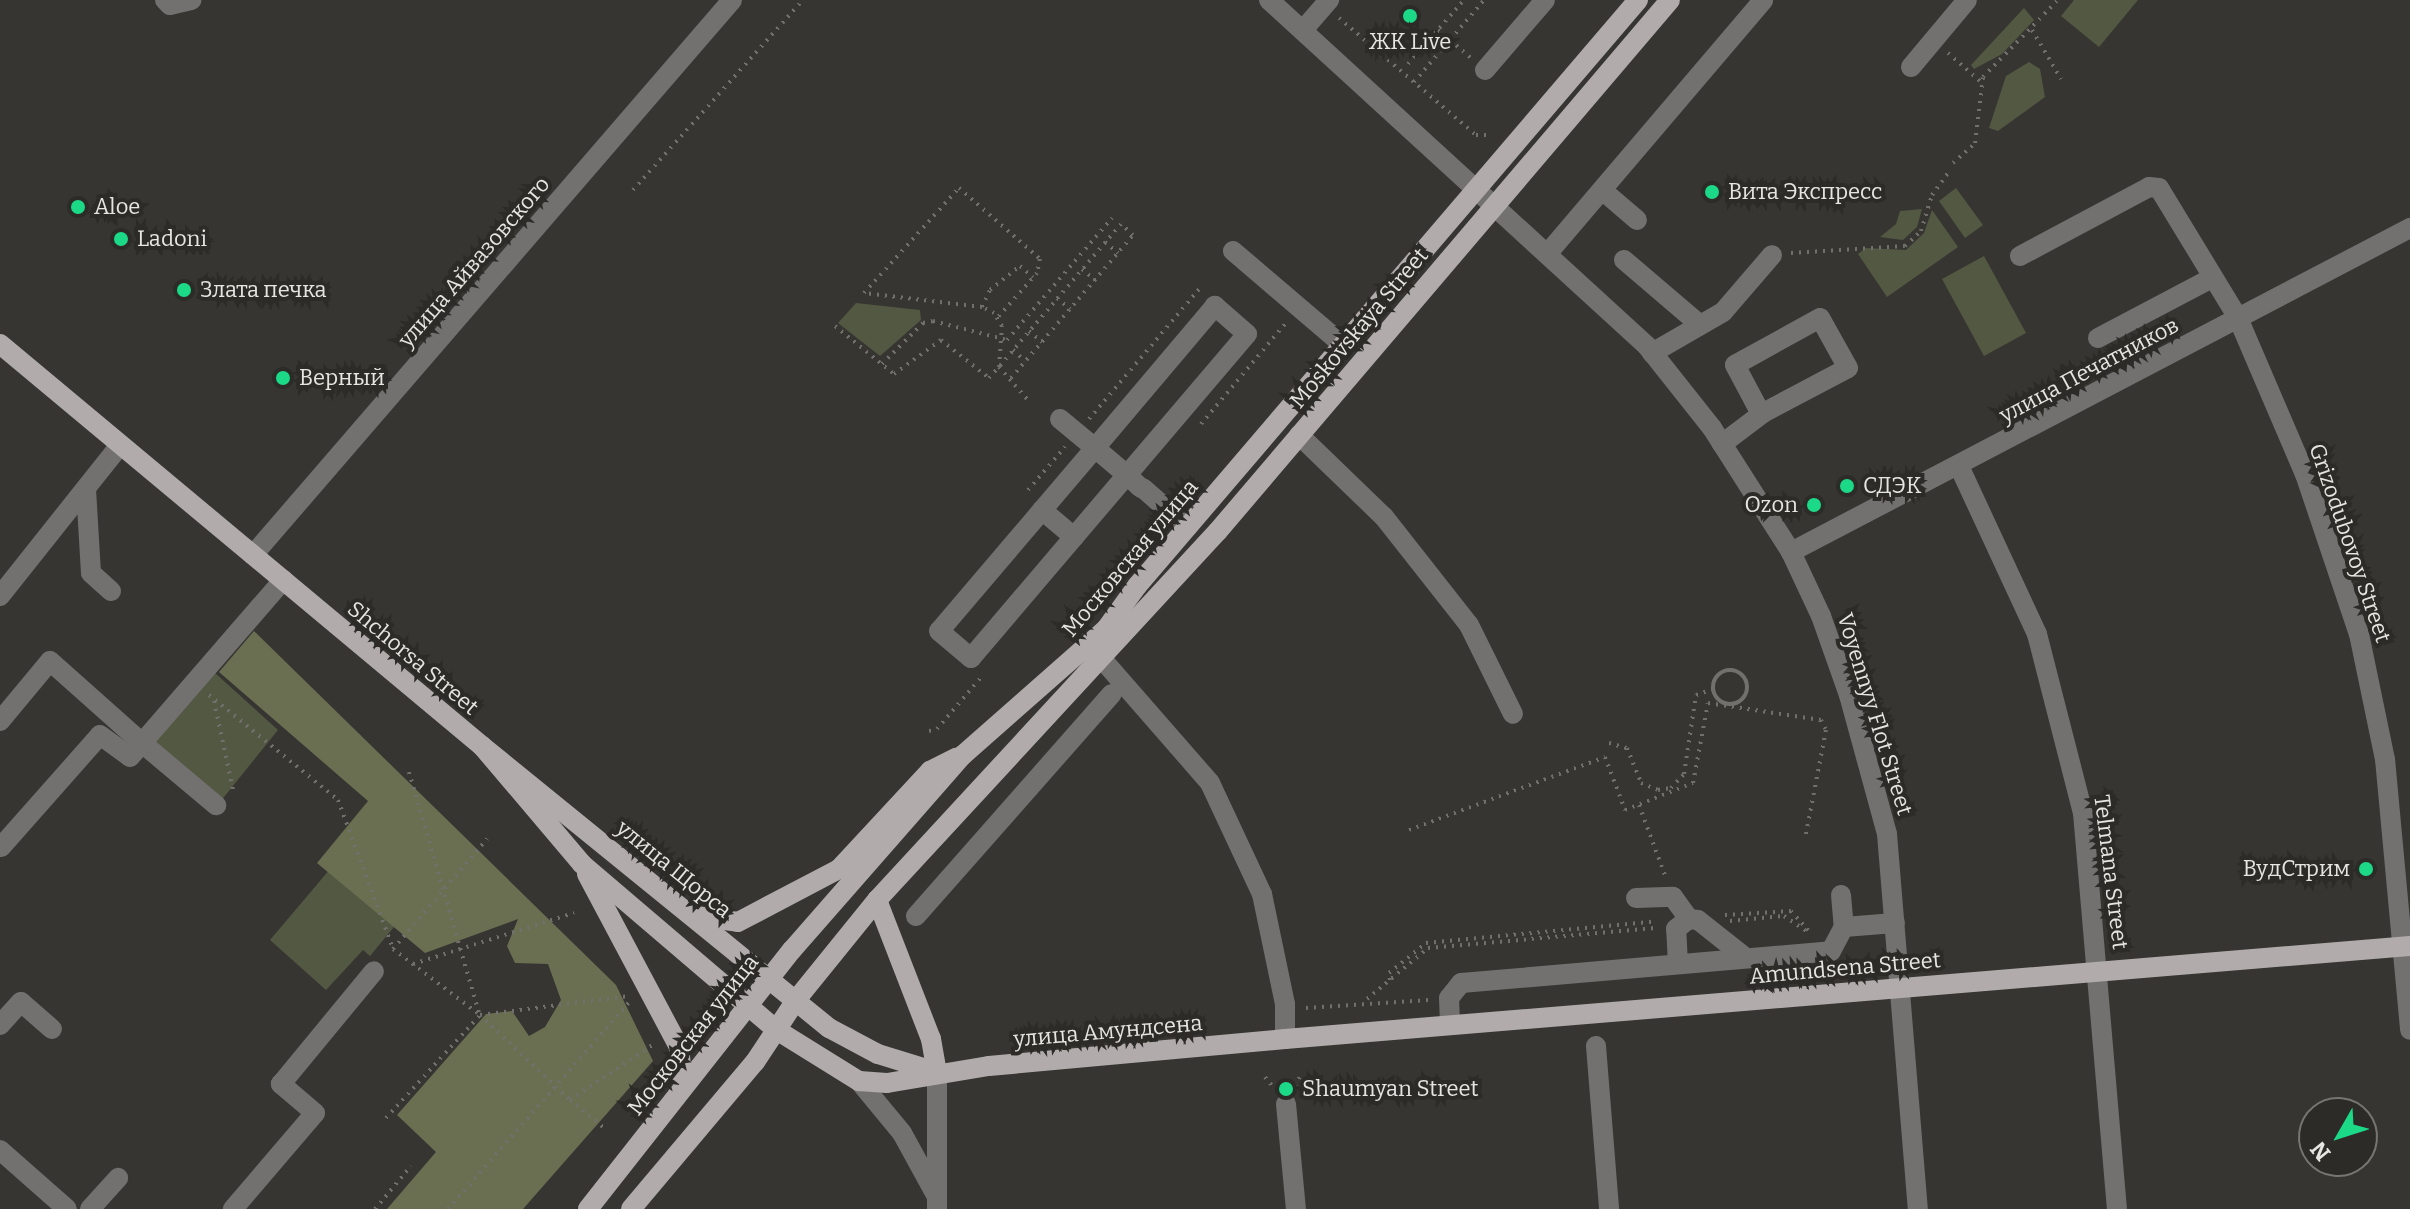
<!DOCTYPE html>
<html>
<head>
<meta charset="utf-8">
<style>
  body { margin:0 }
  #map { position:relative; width:2410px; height:1209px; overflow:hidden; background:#363531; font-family:Bitter,serif }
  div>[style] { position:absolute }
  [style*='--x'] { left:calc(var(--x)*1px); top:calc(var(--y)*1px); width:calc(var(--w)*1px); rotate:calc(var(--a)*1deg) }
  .green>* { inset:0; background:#535842 }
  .forest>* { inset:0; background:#6a6f52 }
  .path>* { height:4px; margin-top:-2px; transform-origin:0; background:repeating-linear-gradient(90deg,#71706c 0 2px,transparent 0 8px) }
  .path>.ring { margin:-2px; padding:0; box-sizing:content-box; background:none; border:4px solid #71706c; border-radius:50% }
  .minor>* { height:20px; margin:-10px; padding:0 10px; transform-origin:10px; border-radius:10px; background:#737170 }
  .major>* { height:20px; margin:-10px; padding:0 10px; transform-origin:10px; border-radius:10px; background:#b1acab }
  .dots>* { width:22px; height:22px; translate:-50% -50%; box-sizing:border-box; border:4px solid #2c2b27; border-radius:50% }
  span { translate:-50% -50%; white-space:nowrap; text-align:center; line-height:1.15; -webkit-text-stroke:8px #2c2b27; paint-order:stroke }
  .poi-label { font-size:22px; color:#e6e5e2 }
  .left { translate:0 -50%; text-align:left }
  .right { translate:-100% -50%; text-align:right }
  .street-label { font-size:22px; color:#e6e5e2 }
  .north { position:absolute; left:2298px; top:1097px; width:80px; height:80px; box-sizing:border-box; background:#2c2b27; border:2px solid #767572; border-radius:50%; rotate:231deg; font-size:22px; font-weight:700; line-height:32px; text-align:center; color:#e6e5e2 }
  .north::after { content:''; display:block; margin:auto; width:28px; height:36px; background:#1cd988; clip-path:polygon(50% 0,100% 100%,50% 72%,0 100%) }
</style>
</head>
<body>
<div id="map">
  <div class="green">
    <div style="clip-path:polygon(2074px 0,2138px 0,2099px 47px,2061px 16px)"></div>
    <div style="clip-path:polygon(2024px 8px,2034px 20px,2002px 54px,1974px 69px,1971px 65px)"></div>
    <div style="clip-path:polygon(2029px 62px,2040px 69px,2045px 97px,1998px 131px,1989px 128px,2006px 76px)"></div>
    <div style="clip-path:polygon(1956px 188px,1983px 225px,1965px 238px,1939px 201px)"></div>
    <div style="clip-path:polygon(1922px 209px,1917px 227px,1903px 240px,1880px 237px,1896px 224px,1900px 211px)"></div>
    <div style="clip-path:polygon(1932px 210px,1958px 247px,1887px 297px,1858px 254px,1866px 248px,1906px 250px,1924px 233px)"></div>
    <div style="clip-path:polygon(1984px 256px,2026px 333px,1984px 356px,1942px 279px)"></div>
    <div style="clip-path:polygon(856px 303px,920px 310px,921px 320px,880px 356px,838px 323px)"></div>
    <div style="clip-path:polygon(214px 672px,278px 730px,220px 802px,149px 743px)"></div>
    <div style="clip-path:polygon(358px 836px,422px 893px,370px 956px,363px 950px,326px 990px,270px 940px)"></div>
  </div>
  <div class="forest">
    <div style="clip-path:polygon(254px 631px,616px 985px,653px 1061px,523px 1209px,387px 1209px,436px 1152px,397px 1115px,486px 1014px,512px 1011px,529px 1036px,545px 1027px,561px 1000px,548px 964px,515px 963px,507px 946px,518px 919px,425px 953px,317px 863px,368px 801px,219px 672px)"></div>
  </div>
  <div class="path">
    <div style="--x:1339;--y:18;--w:180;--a:40.5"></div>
    <div style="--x:1476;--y:135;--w:13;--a:0"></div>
    <div style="--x:1438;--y:30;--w:43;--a:40.3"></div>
    <div style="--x:2032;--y:30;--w:57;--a:59.4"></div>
    <div style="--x:1948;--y:53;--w:45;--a:41.4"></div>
    <div style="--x:1408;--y:64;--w:85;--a:-48.8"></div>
    <div style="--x:1414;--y:82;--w:108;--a:-49.5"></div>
    <div style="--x:1953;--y:163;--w:30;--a:-42"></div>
    <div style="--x:1975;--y:143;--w:66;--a:-83.1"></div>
    <div style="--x:1983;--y:77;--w:107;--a:-45.8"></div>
    <div style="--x:633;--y:190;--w:255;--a:-48.2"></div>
    <div style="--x:1105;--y:242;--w:17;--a:40"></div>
    <div style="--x:1791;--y:253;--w:114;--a:-3.5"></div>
    <div style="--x:1905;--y:246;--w:22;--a:-43"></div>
    <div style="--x:1921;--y:231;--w:38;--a:-73"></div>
    <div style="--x:1932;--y:195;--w:27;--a:-54"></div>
    <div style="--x:1082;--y:269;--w:17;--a:40"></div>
    <div style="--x:864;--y:293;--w:142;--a:-47.9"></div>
    <div style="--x:959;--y:188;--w:108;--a:41.2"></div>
    <div style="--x:1040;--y:259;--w:14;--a:102"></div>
    <div style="--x:1037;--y:273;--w:60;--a:131.6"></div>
    <div style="--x:1057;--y:298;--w:17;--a:40"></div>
    <div style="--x:982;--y:307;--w:19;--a:-65"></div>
    <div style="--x:990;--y:290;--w:38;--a:-39"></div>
    <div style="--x:1020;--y:266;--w:17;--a:40"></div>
    <div style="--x:835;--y:326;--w:76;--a:39.1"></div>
    <div style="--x:894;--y:374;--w:58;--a:-35.9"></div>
    <div style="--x:941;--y:340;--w:61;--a:38.4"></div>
    <div style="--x:989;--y:378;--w:15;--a:-48"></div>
    <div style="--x:999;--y:367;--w:41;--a:-85.8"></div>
    <div style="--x:1002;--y:326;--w:15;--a:-122"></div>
    <div style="--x:994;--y:313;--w:13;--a:-153"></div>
    <div style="--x:982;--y:307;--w:119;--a:-173.2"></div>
    <div style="--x:1029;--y:331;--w:17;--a:40"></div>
    <div style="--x:1013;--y:350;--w:16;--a:43"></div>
    <div style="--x:882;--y:364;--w:58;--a:-45"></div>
    <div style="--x:923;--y:323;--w:10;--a:-11"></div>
    <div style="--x:933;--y:321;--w:76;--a:14.4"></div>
    <div style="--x:1007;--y:340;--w:161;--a:-49.3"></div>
    <div style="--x:1011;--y:378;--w:188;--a:-49.5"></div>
    <div style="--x:1133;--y:235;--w:16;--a:-137"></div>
    <div style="--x:1121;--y:224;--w:188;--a:130.5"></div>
    <div style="--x:999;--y:367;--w:43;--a:48.8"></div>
    <div style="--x:1089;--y:419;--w:173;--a:-49.7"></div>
    <div style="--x:1201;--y:424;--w:131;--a:-50"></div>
    <div style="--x:1028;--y:490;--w:57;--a:-49.3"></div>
    <div class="ring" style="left:1713px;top:670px;width:30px;height:30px"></div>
    <div style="--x:209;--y:695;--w:166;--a:39.1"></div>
    <div style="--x:338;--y:800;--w:159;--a:69.7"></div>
    <div style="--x:393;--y:949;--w:109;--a:37.2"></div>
    <div style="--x:480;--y:1015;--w:124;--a:43.4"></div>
    <div style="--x:570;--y:1100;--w:101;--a:-33.7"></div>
    <div style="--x:214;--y:701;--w:95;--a:77.9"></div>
    <div style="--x:929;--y:731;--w:8;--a:-14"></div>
    <div style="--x:937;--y:729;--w:71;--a:-49.6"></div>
    <div style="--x:1609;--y:743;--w:19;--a:16"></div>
    <div style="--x:1627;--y:748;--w:38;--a:68"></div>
    <div style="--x:1641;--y:783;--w:18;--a:22"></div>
    <div style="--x:1658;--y:790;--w:13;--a:-9"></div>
    <div style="--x:1671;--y:788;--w:19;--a:-47"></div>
    <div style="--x:1684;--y:774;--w:80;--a:-81.4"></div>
    <div style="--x:1696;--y:695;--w:18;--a:-19"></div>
    <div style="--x:409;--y:772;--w:251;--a:73.8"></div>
    <div style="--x:1639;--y:805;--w:78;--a:69.7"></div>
    <div style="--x:1409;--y:830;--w:209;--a:-20.4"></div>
    <div style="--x:1605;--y:757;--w:57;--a:69.3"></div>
    <div style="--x:1625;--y:810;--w:73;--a:-21.7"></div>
    <div style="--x:1693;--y:783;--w:81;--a:-79.4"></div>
    <div style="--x:1708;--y:703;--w:114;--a:8.6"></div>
    <div style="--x:1821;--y:720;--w:11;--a:63"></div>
    <div style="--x:1826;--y:730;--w:111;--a:100.9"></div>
    <div style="--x:1725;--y:915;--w:66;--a:-3.5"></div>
    <div style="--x:1791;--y:911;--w:31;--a:48"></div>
    <div style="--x:1730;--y:921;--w:54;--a:-5.3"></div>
    <div style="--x:1784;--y:916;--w:29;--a:34"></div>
    <div style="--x:393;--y:949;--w:145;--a:-49.5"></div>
    <div style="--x:413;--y:964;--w:169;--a:-17.6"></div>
    <div style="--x:1844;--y:967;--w:26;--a:-4"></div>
    <div style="--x:1870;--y:965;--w:7;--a:-45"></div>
    <div style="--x:1390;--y:980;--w:7;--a:-98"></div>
    <div style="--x:1389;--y:973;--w:48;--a:-39"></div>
    <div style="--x:1426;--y:943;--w:232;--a:-5.4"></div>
    <div style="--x:1367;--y:999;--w:80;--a:-39.9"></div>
    <div style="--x:1428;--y:948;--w:231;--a:-5"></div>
    <div style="--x:1306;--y:1008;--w:123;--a:-3.7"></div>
    <div style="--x:1265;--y:1077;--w:13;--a:51"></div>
    <div style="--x:1295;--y:1086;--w:15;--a:-62"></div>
    <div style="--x:570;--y:1100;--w:43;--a:39.3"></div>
    <div style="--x:386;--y:1118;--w:139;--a:-47.6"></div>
    <div style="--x:480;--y:1015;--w:150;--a:-7.3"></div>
    <div style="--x:375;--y:1209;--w:56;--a:-50.1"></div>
    <div style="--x:448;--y:1209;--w:278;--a:-48.8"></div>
  </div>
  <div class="minor">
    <div style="--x:165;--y:0;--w:7;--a:45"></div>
    <div style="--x:170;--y:5;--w:22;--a:-13"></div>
    <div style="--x:1269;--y:0;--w:512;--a:42.47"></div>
    <div style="--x:1647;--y:346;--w:105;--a:51.6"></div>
    <div style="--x:1712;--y:428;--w:147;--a:57.5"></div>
    <div style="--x:1791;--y:552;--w:71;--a:64.9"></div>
    <div style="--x:1821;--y:616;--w:84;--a:70.5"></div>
    <div style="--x:1849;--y:695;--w:144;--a:74.7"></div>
    <div style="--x:1887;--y:834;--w:376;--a:85.3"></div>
    <div style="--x:1303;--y:30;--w:40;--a:-49"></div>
    <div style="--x:1911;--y:67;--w:87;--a:-50.1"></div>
    <div style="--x:1485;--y:70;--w:92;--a:-49.4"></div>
    <div style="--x:1602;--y:190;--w:46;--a:40.6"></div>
    <div style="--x:1233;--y:251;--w:145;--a:40.5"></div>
    <div style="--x:1548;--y:253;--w:332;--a:-49.6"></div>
    <div style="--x:2020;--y:256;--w:146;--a:-28.1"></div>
    <div style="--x:2149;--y:187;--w:10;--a:6"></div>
    <div style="--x:2159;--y:188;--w:152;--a:58.7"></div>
    <div style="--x:2238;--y:318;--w:170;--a:66.8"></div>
    <div style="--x:2305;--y:474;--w:169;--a:71.4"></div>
    <div style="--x:2359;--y:634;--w:128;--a:78.3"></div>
    <div style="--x:2385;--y:759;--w:272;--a:84.7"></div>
    <div style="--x:1624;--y:260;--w:100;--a:40.5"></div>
    <div style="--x:2098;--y:338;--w:129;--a:-27.8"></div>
    <div style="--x:1652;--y:353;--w:82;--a:-30"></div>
    <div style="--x:1723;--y:312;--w:75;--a:-49.3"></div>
    <div style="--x:1060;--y:419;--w:45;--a:39.6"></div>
    <div style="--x:1095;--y:448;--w:240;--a:130.4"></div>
    <div style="--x:939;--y:631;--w:42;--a:40.2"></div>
    <div style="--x:971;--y:658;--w:240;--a:-49.6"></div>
    <div style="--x:1127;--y:475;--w:185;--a:-49.6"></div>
    <div style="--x:1247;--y:334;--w:43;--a:-138.8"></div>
    <div style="--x:1215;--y:306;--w:186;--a:130.2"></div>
    <div style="--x:1095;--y:448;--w:42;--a:40.2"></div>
    <div style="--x:1127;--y:475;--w:18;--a:43"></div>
    <div style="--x:1140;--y:487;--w:4;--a:27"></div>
    <div style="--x:1144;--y:489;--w:44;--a:41.3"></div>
    <div style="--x:1177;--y:518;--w:14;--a:39"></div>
    <div style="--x:1299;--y:435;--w:118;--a:44"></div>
    <div style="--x:1384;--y:517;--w:137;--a:51.8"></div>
    <div style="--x:1469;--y:625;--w:99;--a:63.7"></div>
    <div style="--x:1722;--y:444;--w:51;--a:-37.1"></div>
    <div style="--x:1763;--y:413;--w:96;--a:-27.9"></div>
    <div style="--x:1848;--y:368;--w:57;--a:-119.2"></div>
    <div style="--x:1820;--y:318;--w:97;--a:151.1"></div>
    <div style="--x:1735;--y:365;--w:55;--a:62"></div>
    <div style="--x:1959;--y:466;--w:185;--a:65.1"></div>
    <div style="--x:2037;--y:634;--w:185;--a:75.6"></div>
    <div style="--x:2083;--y:813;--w:397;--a:85.1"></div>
    <div style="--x:86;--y:489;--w:84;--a:86.6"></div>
    <div style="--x:91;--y:573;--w:27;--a:42"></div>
    <div style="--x:1042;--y:510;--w:42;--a:40.2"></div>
    <div style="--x:1791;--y:552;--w:699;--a:-27.63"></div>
    <div style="--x:253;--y:555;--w:733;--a:-49.2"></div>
    <div style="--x:0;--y:596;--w:193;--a:-51.5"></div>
    <div style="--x:1102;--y:659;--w:164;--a:48.9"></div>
    <div style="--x:1210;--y:783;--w:123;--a:64.9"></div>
    <div style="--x:1262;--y:894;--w:112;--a:78.2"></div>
    <div style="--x:1285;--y:1004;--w:35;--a:90"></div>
    <div style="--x:0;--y:721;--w:78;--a:-50.2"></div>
    <div style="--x:50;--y:661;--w:123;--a:41.7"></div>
    <div style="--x:142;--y:743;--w:216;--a:-49.1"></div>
    <div style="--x:1;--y:847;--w:149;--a:-48.5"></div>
    <div style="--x:100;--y:735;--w:37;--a:36"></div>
    <div style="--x:130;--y:757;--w:18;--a:-49"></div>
    <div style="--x:142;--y:743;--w:97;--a:40"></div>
    <div style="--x:1841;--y:895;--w:32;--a:85"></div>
    <div style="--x:1636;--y:898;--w:37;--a:-2"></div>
    <div style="--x:1673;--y:897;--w:27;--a:54"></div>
    <div style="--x:916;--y:916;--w:296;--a:-48.6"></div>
    <div style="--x:1678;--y:964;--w:35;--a:-93"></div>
    <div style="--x:1676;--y:929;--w:16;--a:-38"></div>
    <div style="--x:1689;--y:919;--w:9;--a:6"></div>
    <div style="--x:1698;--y:920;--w:61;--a:38.4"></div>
    <div style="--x:0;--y:1025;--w:31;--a:-48"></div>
    <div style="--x:21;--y:1002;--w:41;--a:41.1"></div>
    <div style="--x:1450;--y:1025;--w:27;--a:-92"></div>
    <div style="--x:1449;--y:998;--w:19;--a:-51"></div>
    <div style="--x:1461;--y:983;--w:371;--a:-4.9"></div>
    <div style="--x:1831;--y:951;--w:27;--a:-62"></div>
    <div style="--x:1844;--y:927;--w:51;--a:-4.5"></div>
    <div style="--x:1596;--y:1046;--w:164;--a:85.4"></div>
    <div style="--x:937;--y:1072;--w:137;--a:90"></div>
    <div style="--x:859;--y:1081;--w:67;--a:50.4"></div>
    <div style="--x:902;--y:1133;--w:71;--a:61.3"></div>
    <div style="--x:1286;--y:1104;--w:105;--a:84.6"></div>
    <div style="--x:0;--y:1150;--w:89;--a:41.4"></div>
    <div style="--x:90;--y:1209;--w:42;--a:-47.9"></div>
    <div style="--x:233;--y:1209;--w:126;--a:-49.5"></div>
    <div style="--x:315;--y:1113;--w:45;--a:-139.5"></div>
    <div style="--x:281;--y:1084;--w:146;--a:-50.5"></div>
  </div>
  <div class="major">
    <div style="--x:0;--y:344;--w:628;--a:39.83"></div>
    <div style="--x:482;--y:746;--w:447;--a:39.1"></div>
    <div style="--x:829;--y:1028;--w:55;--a:28"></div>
    <div style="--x:878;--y:1054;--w:58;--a:17.2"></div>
    <div style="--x:482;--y:746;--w:155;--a:49.7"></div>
    <div style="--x:582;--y:864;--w:254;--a:40.5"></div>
    <div style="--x:775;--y:1029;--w:99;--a:31.8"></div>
    <div style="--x:859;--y:1081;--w:28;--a:4"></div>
    <div style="--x:887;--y:1083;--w:103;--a:-9.5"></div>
    <div style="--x:989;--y:1066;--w:297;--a:-5.2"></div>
    <div style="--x:1285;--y:1039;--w:1129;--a:-4.73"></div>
    <div style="--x:587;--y:874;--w:196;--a:62"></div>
    <div style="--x:679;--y:1047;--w:36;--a:84"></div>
    <div style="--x:877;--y:900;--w:149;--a:68.8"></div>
    <div style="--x:931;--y:1039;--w:34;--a:80"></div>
    <div style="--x:696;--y:916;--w:42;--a:8.1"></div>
    <div style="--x:738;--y:922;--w:114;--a:-27.7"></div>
    <div style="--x:839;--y:869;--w:134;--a:-47.1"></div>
    <div style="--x:930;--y:771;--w:29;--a:-27"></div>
    <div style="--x:588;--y:1209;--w:330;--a:-51.8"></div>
    <div style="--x:792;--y:950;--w:259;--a:-48.8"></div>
    <div style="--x:963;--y:755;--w:191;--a:-41.4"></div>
    <div style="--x:1106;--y:629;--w:53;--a:-54.2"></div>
    <div style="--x:1137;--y:586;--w:771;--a:-49.47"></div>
    <div style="--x:631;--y:1209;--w:192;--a:-49.9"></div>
    <div style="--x:755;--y:1062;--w:74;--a:-56.5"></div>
    <div style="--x:796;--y:1000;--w:129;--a:-51"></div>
    <div style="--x:877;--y:900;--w:502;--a:-47.26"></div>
    <div style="--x:1218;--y:531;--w:697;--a:-49.59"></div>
  </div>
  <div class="dots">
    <div style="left:1410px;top:16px;background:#1cd988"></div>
    <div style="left:1712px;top:192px;background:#1cd988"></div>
    <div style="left:78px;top:207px;background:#1cd988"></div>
    <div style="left:121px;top:239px;background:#1cd988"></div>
    <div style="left:184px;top:290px;background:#1cd988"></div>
    <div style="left:283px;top:378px;background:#1cd988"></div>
    <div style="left:1847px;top:486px;background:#1cd988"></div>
    <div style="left:1814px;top:505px;background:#1cd988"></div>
    <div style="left:2366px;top:869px;background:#1cd988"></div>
    <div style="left:1286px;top:1089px;background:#1cd988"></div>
  </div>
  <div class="poi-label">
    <span style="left:1410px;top:42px">ЖК Live</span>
    <span class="left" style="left:1728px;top:192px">Вита Экспресс</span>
    <span class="left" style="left:94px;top:207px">Aloe</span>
    <span class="left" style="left:137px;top:239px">Ladoni</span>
    <span class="left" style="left:200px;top:290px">Злата печка</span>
    <span class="left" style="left:299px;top:378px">Верный</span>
    <span class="left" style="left:1863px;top:486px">СДЭК</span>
    <span class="right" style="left:1798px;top:505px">Ozon</span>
    <span class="right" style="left:2350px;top:869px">ВудСтрим</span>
    <span class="left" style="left:1302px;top:1089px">Shaumyan Street</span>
  </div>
  <div class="street-label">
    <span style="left:474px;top:262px;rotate:-49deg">улица Айвазовского</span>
    <span style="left:1359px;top:328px;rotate:-50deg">Moskovskaya Street</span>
    <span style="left:2089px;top:370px;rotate:-28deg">улица Печатников</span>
    <span style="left:2350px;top:543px;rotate:71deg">Grizodubovoy Street</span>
    <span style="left:1130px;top:558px;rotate:-50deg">Московская улица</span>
    <span style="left:413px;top:658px;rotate:40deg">Shchorsa Street</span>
    <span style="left:1875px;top:714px;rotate:73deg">Voyennyy Flot Street</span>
    <span style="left:674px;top:869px;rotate:39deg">улица Щорса</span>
    <span style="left:2111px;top:872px;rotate:83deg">Telmana Street</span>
    <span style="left:1845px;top:968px;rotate:-5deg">Amundsena Street</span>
    <span style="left:1108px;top:1031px;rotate:-5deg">улица Амундсена</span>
    <span style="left:693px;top:1035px;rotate:-52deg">Московская улица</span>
  </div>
  <div class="north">N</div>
</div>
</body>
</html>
